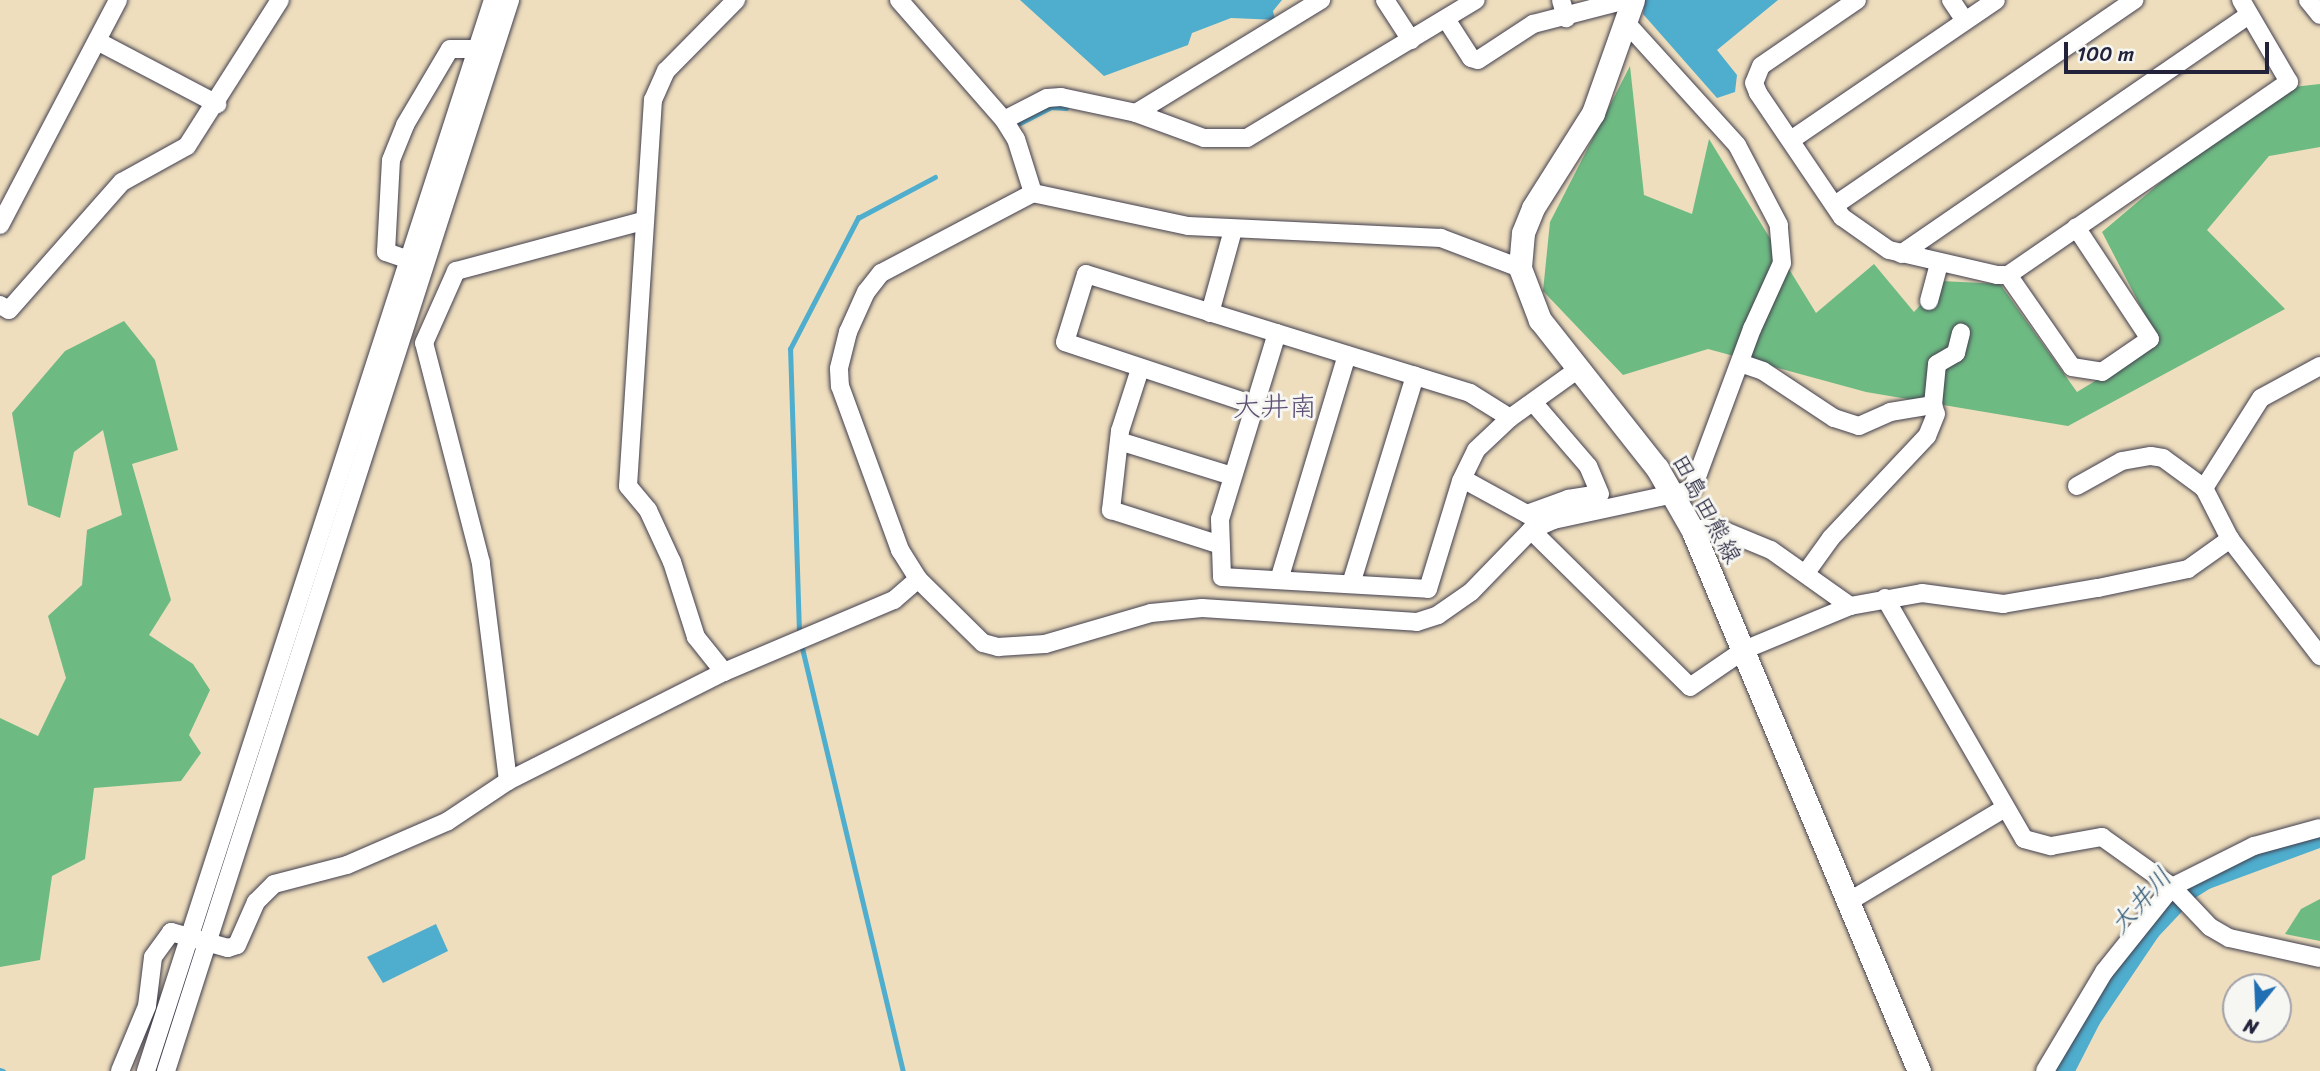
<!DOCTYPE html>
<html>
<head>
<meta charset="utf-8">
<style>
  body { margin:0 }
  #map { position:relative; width:2320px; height:1071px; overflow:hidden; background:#eedebd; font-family:Sriracha,"Klee One",sans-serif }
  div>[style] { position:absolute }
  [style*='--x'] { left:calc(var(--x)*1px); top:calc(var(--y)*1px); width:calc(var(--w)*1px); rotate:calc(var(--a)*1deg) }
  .forest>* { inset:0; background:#6eba83 }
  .water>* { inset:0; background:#4fadcd }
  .stream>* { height:4.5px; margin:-2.25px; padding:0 2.25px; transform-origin:2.25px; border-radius:2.25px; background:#4fadcd }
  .river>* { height:24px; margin:-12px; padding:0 12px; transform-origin:12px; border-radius:12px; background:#4fadcd }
  .roads { filter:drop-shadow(0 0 2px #413e4e) drop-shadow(0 0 2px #413e4e) }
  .minor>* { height:18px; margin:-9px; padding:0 9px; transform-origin:9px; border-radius:9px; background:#fff }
  .major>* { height:23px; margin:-11.5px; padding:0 11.5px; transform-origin:11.5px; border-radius:11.5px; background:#fff }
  span { translate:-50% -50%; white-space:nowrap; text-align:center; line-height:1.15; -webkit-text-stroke:6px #f6f6f2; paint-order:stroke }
  .street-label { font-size:24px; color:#22223b }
  .water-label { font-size:26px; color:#345a75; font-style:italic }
  .quarter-label { font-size:28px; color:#5e5075 }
  .north { position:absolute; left:2222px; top:973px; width:70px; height:70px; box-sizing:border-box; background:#f6f6f2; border:2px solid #a1a1a9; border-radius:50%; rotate:198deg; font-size:19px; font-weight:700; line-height:28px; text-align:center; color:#22223b }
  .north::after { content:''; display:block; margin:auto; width:24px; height:32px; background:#1f6fb2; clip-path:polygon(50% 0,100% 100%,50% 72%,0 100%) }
  .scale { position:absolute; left:2064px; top:42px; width:205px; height:32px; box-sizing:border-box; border:4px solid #22223b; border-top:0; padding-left:9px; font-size:21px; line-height:24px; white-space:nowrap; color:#22223b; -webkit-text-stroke:5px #f6f6f2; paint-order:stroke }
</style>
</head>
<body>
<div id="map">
  <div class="forest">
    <div style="clip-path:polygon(1630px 66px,1644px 195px,1692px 214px,1709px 139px,1816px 313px,1874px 264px,1914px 312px,1942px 281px,2000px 284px,2077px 392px,2159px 342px,2102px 232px,2173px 172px,2293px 87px,2320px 84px,2320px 147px,2269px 156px,2207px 230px,2285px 309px,2068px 426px,1866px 392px,1708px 349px,1623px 375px,1543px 291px,1550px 222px)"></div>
    <div style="clip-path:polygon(124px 321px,155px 360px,178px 450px,132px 464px,171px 600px,149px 635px,193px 664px,210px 690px,189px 735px,201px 753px,181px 781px,94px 788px,85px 859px,52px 876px,40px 960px,0 967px,0 718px,38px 736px,66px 678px,48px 616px,82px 585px,87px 530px,122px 515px,103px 430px,74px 452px,60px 518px,28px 505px,12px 413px,65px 351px)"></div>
    <div style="clip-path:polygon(2320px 899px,2320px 941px,2285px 934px,2301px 909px)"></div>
  </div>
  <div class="water">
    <div style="clip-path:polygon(1020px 0,1282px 0,1273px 11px,1275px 20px,1231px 18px,1192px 33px,1188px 45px,1104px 76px)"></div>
    <div style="clip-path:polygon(1645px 0,1778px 0,1717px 50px,1737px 75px,1735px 92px,1717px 98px,1643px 14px)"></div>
    <div style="clip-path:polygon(436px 924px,448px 951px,383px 983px,367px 957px)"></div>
  </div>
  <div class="stream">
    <div style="--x:1020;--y:123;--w:35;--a:-27"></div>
    <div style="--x:1051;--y:107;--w:15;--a:4"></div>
    <div style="--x:799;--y:633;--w:284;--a:-91.8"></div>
    <div style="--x:790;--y:349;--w:148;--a:-62.6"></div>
    <div style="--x:858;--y:218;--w:87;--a:-28"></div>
    <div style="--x:802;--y:646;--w:437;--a:76.6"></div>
    <div style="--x:0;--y:1070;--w:3;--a:18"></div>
  </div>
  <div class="river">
    <div style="--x:2062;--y:1071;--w:59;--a:-63"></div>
    <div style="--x:2089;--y:1018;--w:107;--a:-56"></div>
    <div style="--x:2149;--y:929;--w:55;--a:-46.5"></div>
    <div style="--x:2187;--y:889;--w:20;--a:-33"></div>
    <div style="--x:2204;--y:878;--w:124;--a:-20.3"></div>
  </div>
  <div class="roads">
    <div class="minor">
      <div style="--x:899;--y:0;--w:159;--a:48.8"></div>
      <div style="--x:1004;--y:120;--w:22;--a:58"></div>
      <div style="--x:1016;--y:139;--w:57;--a:72.5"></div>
      <div style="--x:1385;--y:0;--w:48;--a:57"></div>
      <div style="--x:1561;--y:0;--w:19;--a:74"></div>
      <div style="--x:1857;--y:0;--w:116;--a:145.5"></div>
      <div style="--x:1761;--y:66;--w:18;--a:112"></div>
      <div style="--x:1754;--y:83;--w:11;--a:68"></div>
      <div style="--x:1758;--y:93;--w:150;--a:55.9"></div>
      <div style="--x:1842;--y:217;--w:57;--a:35.1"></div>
      <div style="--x:1889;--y:250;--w:111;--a:13"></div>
      <div style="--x:1997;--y:275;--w:11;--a:0"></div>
      <div style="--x:2008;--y:275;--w:341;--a:-34.5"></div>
      <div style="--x:2289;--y:82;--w:95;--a:-120.3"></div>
      <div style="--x:1951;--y:0;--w:25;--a:56"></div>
      <div style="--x:2308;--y:0;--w:19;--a:51"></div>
      <div style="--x:1446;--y:19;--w:46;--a:57.3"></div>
      <div style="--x:1471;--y:58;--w:7;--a:16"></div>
      <div style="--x:1478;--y:60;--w:66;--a:-33.2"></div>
      <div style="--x:1533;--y:24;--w:96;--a:-14.5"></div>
      <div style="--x:97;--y:41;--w:136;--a:27.7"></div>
      <div style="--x:1136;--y:113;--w:217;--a:-31.4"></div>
      <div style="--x:1004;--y:120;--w:48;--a:-27.1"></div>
      <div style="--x:1047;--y:98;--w:14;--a:-4"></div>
      <div style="--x:1061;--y:97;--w:77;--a:12"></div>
      <div style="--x:1136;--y:113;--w:72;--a:20.2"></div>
      <div style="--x:1204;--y:138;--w:43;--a:0"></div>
      <div style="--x:1247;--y:138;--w:267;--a:-31.1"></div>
      <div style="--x:1791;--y:140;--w:248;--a:-34.3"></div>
      <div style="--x:1835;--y:205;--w:363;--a:-34.4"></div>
      <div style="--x:0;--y:225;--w:254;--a:-62.3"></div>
      <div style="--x:1901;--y:254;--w:420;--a:-34.5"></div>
      <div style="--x:418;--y:263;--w:34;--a:-161"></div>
      <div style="--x:386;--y:252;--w:92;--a:-86.9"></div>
      <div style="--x:391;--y:160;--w:38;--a:-68"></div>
      <div style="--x:405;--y:125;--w:88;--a:-59.4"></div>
      <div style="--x:450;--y:49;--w:27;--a:0"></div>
      <div style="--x:1520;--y:268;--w:85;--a:-159.2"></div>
      <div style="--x:1441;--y:238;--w:253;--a:-177.3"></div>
      <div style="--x:1188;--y:226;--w:158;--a:-168"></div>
      <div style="--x:1033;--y:193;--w:172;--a:152.2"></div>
      <div style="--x:881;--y:273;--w:24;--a:128"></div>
      <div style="--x:866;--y:292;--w:44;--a:114.2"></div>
      <div style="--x:848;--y:332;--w:38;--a:104"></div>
      <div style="--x:839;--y:369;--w:17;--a:87"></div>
      <div style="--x:840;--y:386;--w:175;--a:69.9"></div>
      <div style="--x:900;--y:550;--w:34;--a:58"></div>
      <div style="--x:918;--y:579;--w:91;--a:44.6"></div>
      <div style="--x:983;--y:643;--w:16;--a:15"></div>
      <div style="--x:998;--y:647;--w:47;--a:-3.7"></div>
      <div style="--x:1045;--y:644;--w:110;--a:-16.3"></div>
      <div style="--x:1151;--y:613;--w:51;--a:-5.6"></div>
      <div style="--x:1202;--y:608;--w:215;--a:3.7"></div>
      <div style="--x:1417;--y:622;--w:22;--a:-18"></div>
      <div style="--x:1438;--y:615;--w:40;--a:-34.9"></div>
      <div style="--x:1471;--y:592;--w:86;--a:-45.9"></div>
      <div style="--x:1531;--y:530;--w:24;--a:-24"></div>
      <div style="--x:1553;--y:520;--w:142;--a:-12.2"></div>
      <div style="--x:1692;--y:490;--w:172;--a:-69.6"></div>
      <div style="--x:1752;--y:329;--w:72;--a:-65.6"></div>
      <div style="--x:1782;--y:263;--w:38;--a:-95"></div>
      <div style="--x:1779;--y:225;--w:90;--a:-117.7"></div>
      <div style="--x:1737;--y:145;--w:162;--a:-132.2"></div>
      <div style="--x:2008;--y:275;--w:112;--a:55.2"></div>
      <div style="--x:2072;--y:367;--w:30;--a:9"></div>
      <div style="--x:2102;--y:372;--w:58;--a:-34.5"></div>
      <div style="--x:2150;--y:339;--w:134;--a:-123.5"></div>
      <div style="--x:1929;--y:301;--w:38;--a:-75"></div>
      <div style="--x:0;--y:305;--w:10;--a:29"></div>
      <div style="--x:9;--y:310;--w:171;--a:-48.6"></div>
      <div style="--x:122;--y:182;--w:74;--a:-29"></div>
      <div style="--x:187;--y:146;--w:173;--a:-57.5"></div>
      <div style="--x:1210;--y:313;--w:86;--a:-74.5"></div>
      <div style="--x:1277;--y:333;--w:195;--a:107"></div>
      <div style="--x:1220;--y:519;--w:58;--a:88"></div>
      <div style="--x:1222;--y:577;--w:206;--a:3.3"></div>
      <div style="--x:1428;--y:589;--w:113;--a:-73"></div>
      <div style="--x:1461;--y:481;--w:34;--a:-64"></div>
      <div style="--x:1476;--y:450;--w:47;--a:-43.3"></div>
      <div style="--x:1510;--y:418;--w:82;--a:-35.6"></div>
      <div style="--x:1740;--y:363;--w:24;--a:19"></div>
      <div style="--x:1763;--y:371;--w:85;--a:33.5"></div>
      <div style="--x:1834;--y:418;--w:26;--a:18"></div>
      <div style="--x:1859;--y:426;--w:34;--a:-24"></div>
      <div style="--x:1890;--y:412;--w:44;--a:-9.2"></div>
      <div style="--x:1933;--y:405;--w:9;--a:72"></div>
      <div style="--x:1936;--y:414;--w:24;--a:112"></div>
      <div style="--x:1927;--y:436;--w:140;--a:133.3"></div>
      <div style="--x:1831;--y:538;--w:44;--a:125.8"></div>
      <div style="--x:2320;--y:366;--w:67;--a:151.5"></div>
      <div style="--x:2261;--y:398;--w:107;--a:122.3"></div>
      <div style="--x:2204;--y:488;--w:57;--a:63"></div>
      <div style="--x:2230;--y:539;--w:148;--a:52.4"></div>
      <div style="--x:1140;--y:369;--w:65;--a:107.9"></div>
      <div style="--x:1120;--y:431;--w:80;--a:96.5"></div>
      <div style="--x:1111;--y:510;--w:115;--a:17.7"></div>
      <div style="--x:1254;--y:405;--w:199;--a:-161.6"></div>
      <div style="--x:1065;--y:342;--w:71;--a:-72.8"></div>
      <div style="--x:1086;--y:274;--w:402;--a:17.2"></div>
      <div style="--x:1470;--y:393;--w:47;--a:32"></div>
      <div style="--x:1933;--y:405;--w:41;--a:-84.4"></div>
      <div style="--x:1937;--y:364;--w:22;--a:-30"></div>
      <div style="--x:1956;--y:353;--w:21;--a:-76"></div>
      <div style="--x:1119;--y:441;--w:118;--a:17.2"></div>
      <div style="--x:1463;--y:479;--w:73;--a:28.7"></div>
      <div style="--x:1527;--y:514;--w:44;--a:-20.1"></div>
      <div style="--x:1568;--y:499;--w:32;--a:-9"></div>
      <div style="--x:1600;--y:494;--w:30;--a:-113"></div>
      <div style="--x:1588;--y:466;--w:84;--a:-130.7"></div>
      <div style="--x:2077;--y:486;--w:51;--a:-29.1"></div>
      <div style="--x:2122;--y:461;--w:29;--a:-10"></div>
      <div style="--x:2151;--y:456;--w:12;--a:9"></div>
      <div style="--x:2163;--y:458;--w:51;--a:36.2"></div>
      <div style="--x:1692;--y:529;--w:28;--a:0"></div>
      <div style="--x:1720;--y:529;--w:55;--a:22.4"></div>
      <div style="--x:1771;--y:550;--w:97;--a:35.3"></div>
      <div style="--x:1531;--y:530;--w:223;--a:44.6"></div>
      <div style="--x:1690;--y:687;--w:65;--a:-34.4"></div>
      <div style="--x:1744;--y:650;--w:115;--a:-22.5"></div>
      <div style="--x:1850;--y:606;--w:73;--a:-10.2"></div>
      <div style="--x:1922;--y:593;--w:82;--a:7.7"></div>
      <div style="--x:2003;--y:604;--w:96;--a:-9.6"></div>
      <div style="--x:2098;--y:588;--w:92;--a:-11.9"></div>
      <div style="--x:2188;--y:569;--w:52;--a:-35.5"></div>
      <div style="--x:1279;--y:580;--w:235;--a:-73.2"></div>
      <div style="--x:1351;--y:584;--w:218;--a:-72.9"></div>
      <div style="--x:1885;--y:598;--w:278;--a:60"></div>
      <div style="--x:2024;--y:839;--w:28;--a:15"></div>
      <div style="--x:2051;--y:846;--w:52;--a:-10"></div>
      <div style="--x:2102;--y:837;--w:86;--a:35.5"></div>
      <div style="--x:2172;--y:887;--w:55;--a:46.5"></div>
      <div style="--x:2210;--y:927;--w:22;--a:30"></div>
      <div style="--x:2229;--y:938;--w:93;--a:12.4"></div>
      <div style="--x:724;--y:672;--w:45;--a:-128.7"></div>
      <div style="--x:696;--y:637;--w:79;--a:-107.7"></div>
      <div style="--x:672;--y:562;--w:57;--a:-114.8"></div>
      <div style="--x:648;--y:510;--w:31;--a:-130"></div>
      <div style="--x:628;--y:486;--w:387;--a:-86.3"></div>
      <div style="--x:653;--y:100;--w:32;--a:-66"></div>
      <div style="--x:666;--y:71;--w:100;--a:-45.4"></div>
      <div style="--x:508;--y:781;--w:220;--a:-97.1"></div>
      <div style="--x:481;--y:563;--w:227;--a:-104.5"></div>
      <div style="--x:424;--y:343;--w:79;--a:-66"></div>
      <div style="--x:456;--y:271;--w:193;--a:-15"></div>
      <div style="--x:1848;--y:902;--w:183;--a:-30.9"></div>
      <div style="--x:120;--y:1071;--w:70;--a:-67.4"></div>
      <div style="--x:147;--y:1006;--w:49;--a:-83"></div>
      <div style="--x:153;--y:957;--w:31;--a:-54"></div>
      <div style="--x:171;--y:932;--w:59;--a:15.7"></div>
      <div style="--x:228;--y:948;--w:9;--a:-18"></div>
      <div style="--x:237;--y:945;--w:47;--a:-66.2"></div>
      <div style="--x:256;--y:902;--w:25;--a:-45"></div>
      <div style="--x:274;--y:884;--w:75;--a:-14.6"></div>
      <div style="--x:347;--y:865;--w:110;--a:-23.5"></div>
      <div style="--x:448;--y:821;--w:72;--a:-33.7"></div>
      <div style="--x:508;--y:781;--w:242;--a:-26.8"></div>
      <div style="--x:724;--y:672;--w:185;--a:-23"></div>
      <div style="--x:894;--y:600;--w:32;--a:-41"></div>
      <div style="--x:146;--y:1071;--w:1126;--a:-72.05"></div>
      <div style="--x:166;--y:1071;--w:1125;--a:-72.19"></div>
      <div style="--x:2045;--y:1071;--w:115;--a:-59.2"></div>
      <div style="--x:2104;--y:972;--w:109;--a:-51.3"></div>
      <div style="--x:2172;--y:887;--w:92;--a:-26.6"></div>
      <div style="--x:2254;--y:846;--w:68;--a:-15.3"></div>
    </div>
    <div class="major">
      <div style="--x:1633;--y:0;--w:120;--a:109.5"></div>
      <div style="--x:1593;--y:113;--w:112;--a:122.3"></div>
      <div style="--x:1533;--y:208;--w:27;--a:112"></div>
      <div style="--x:1523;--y:233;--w:35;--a:95"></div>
      <div style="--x:1520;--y:268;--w:56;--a:69"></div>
      <div style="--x:1540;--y:320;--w:189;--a:51.7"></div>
      <div style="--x:1657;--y:468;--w:70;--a:60.2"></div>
      <div style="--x:1692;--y:529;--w:588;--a:67.28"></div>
    </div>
  </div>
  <div class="street-label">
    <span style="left:1706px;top:509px;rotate:62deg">田島田熊線</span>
  </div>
  <div class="water-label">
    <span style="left:2141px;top:901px;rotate:-48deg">大井川</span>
  </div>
  <div class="quarter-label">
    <span style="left:1275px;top:407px">大井南</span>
  </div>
  <div class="north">N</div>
  <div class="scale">100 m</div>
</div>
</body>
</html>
